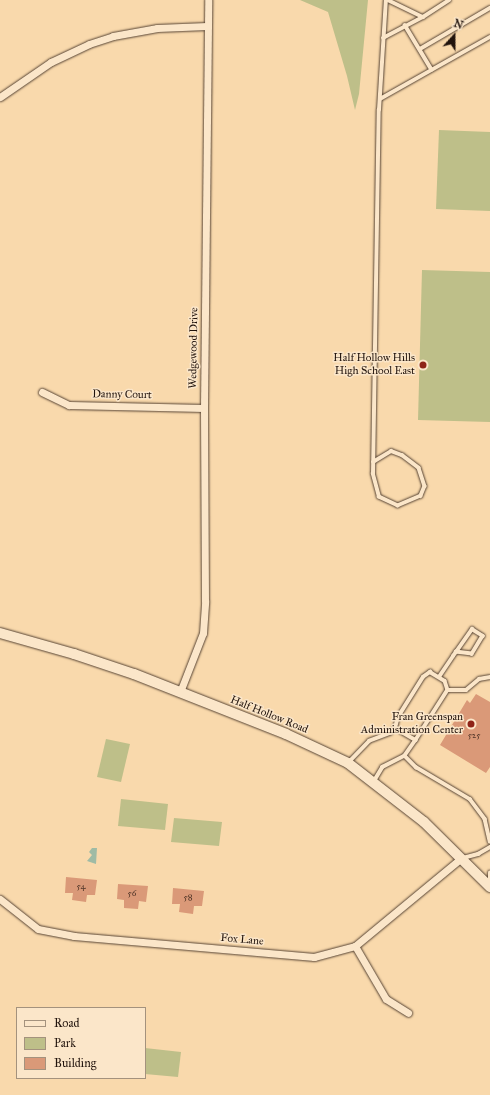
<!DOCTYPE html>
<html>
<head>
<meta charset="utf-8">
<style>
  body { margin:0 }
  #map { position:relative; width:490px; height:1095px; overflow:hidden; background:#f9d9ac; font-family:"IM FELL Great Primer",serif }
  div>[style] { position:absolute }
  [style*='--x'] { left:calc(var(--x)*1px); top:calc(var(--y)*1px); width:calc(var(--w)*1px); rotate:calc(var(--a)*1deg) }
  .green>* { inset:0; background:#bebf89 }
  .water>* { inset:0; background:#9fbba5 }
  .building>* { inset:0; background:#da9978 }
  .roads { filter:drop-shadow(0 0 1px #574434) drop-shadow(0 0 1px #574434) }
  .lane>* { height:3.5px; margin:-1.75px; padding:0 1.75px; transform-origin:1.75px; border-radius:1.75px; background:#fbe6c9 }
  .street>* { height:7px; margin:-3.5px; padding:0 3.5px; transform-origin:3.5px; border-radius:3.5px; background:#fbe6c9 }
  .secondary>* { height:10px; margin:-5px; padding:0 5px; transform-origin:5px; border-radius:5px; background:#fbe6c9 }
  .dots>* { width:11px; height:11px; translate:-50% -50%; box-sizing:border-box; border:2px solid #fbe6c9; border-radius:50% }
  span { translate:-50% -50%; white-space:nowrap; text-align:center; line-height:1.15; -webkit-text-stroke:3px #fbe6c9; paint-order:stroke }
  .number-label { font-size:9px; color:#4f3427 }
  .number-label span { -webkit-text-stroke-width:0 }
  .street-label { font-size:11px; color:#21130c }
  .poi-label { font-size:11px; color:#21130c }
  .right { translate:-100% -50%; text-align:right }
  .legend { position:absolute; left:16px; top:1007px; width:130px; height:72px; box-sizing:border-box; background:#fbe6c9; border:1px solid #a4927d; margin:0; padding:5px 7px; list-style:none; font-size:12px; color:#21130c }
  .legend li { display:flex; align-items:center; gap:8px; height:20px }
  .legend b { width:20px; border:1px solid #a4927d }
  .north { position:absolute; left:434px; top:16px; width:40px; height:40px; -webkit-text-stroke:3px #fbe6c9; paint-order:stroke; rotate:21deg; font-size:11px; font-weight:700; line-height:16px; text-align:center; color:#21130c }
  .north::after { content:''; display:block; margin:auto; width:14px; height:18px; background:#21130c; clip-path:polygon(50% 0,100% 100%,50% 72%,0 100%) }
</style>
</head>
<body>
<div id="map">
  <div class="green">
    <div style="clip-path:polygon(300px 0,368px 0,359px 94px,355px 110px,347px 76px,328px 12px)"></div>
    <div style="clip-path:polygon(439px 130px,490px 132px,490px 211px,436px 209px)"></div>
    <div style="clip-path:polygon(422px 270px,490px 272px,490px 422px,418px 420px)"></div>
    <div style="clip-path:polygon(106px 739px,130px 744px,121px 782px,97px 777px)"></div>
    <div style="clip-path:polygon(121px 799px,168px 804px,165px 830px,118px 826px)"></div>
    <div style="clip-path:polygon(174px 818px,222px 822px,219px 846px,171px 842px)"></div>
    <div style="clip-path:polygon(145px 1048px,181px 1052px,178px 1077px,145px 1074px)"></div>
  </div>
  <div class="water">
    <div style="clip-path:polygon(92px 848px,97px 848px,96px 864px,87px 861px,92px 855px,89px 852px)"></div>
  </div>
  <div class="building">
    <div style="clip-path:polygon(476px 694px,490px 702px,490px 767px,486px 773px,440px 745px,467px 700px,470px 703px)"></div>
    <div style="clip-path:polygon(66px 877px,97px 880px,95px 895px,87px 895px,86px 902px,72px 900px,73px 893px,65px 893px)"></div>
    <div style="clip-path:polygon(118px 884px,148px 886px,146px 902px,139px 901px,138px 909px,124px 908px,124px 900px,117px 899px)"></div>
    <div style="clip-path:polygon(173px 888px,204px 891px,202px 906px,194px 906px,193px 914px,179px 912px,180px 904px,172px 904px)"></div>
  </div>
  <div class="roads">
    <div class="lane">
      <div style="--x:388;--y:0;--w:39;--a:26"></div>
      <div style="--x:405;--y:25;--w:52;--a:59"></div>
      <div style="--x:383;--y:38;--w:45;--a:-27.7"></div>
      <div style="--x:423;--y:17;--w:31;--a:-33"></div>
      <div style="--x:420;--y:49;--w:81;--a:-30.4"></div>
      <div style="--x:380;--y:99;--w:126;--a:-29.4"></div>
      <div style="--x:373;--y:462;--w:21;--a:-31"></div>
      <div style="--x:391;--y:451;--w:12;--a:20"></div>
      <div style="--x:402;--y:455;--w:21;--a:37"></div>
      <div style="--x:419;--y:468;--w:19;--a:72"></div>
      <div style="--x:425;--y:486;--w:11;--a:112"></div>
      <div style="--x:421;--y:496;--w:25;--a:157"></div>
      <div style="--x:398;--y:506;--w:21;--a:-155"></div>
      <div style="--x:379;--y:497;--w:24;--a:-105"></div>
      <div style="--x:373;--y:474;--w:364;--a:-89.1"></div>
      <div style="--x:379;--y:110;--w:110;--a:-86.4"></div>
      <div style="--x:439;--y:677;--w:25;--a:-56"></div>
      <div style="--x:453;--y:656;--w:5;--a:-53"></div>
      <div style="--x:456;--y:652;--w:28;--a:-55"></div>
      <div style="--x:472;--y:629;--w:13;--a:32"></div>
      <div style="--x:483;--y:636;--w:21;--a:121"></div>
      <div style="--x:472;--y:654;--w:16;--a:-173"></div>
      <div style="--x:448;--y:690;--w:18;--a:0"></div>
      <div style="--x:466;--y:690;--w:17;--a:-40"></div>
      <div style="--x:479;--y:679;--w:11;--a:-10"></div>
      <div style="--x:395;--y:728;--w:11;--a:-75"></div>
      <div style="--x:398;--y:717;--w:47;--a:-58"></div>
      <div style="--x:423;--y:677;--w:9;--a:-36"></div>
      <div style="--x:430;--y:672;--w:17;--a:31"></div>
      <div style="--x:445;--y:681;--w:9;--a:72"></div>
      <div style="--x:448;--y:690;--w:59;--a:122.6"></div>
      <div style="--x:405;--y:756;--w:16;--a:45"></div>
      <div style="--x:416;--y:767;--w:63;--a:30.7"></div>
      <div style="--x:470;--y:799;--w:25;--a:53"></div>
      <div style="--x:485;--y:819;--w:23;--a:77"></div>
      <div style="--x:349;--y:762;--w:29;--a:-46"></div>
      <div style="--x:369;--y:741;--w:22;--a:-21"></div>
      <div style="--x:390;--y:733;--w:7;--a:-45"></div>
      <div style="--x:395;--y:728;--w:24;--a:30"></div>
      <div style="--x:416;--y:740;--w:19;--a:125"></div>
      <div style="--x:405;--y:756;--w:25;--a:153"></div>
      <div style="--x:383;--y:767;--w:17;--a:121"></div>
      <div style="--x:463;--y:858;--w:16;--a:-15"></div>
      <div style="--x:478;--y:854;--w:14;--a:-30"></div>
      <div style="--x:490;--y:884;--w:11;--a:-90"></div>
    </div>
    <div class="street">
      <div style="--x:0;--y:97;--w:62;--a:-34.5"></div>
      <div style="--x:51;--y:62;--w:42;--a:-25.3"></div>
      <div style="--x:89;--y:44;--w:25;--a:-18"></div>
      <div style="--x:113;--y:36;--w:45;--a:-10.3"></div>
      <div style="--x:157;--y:28;--w:50;--a:-2.3"></div>
      <div style="--x:42;--y:392;--w:30;--a:26"></div>
      <div style="--x:69;--y:405;--w:135;--a:1.3"></div>
      <div style="--x:180;--y:692;--w:63;--a:-68.7"></div>
      <div style="--x:203;--y:633;--w:32;--a:-86"></div>
      <div style="--x:205;--y:601;--w:193;--a:-90.3"></div>
      <div style="--x:204;--y:408;--w:408;--a:-89.4"></div>
      <div style="--x:0;--y:899;--w:48;--a:38.3"></div>
      <div style="--x:38;--y:929;--w:37;--a:11"></div>
      <div style="--x:74;--y:936;--w:241;--a:5"></div>
      <div style="--x:314;--y:957;--w:42;--a:-15"></div>
      <div style="--x:355;--y:946;--w:136;--a:-39.6"></div>
      <div style="--x:355;--y:946;--w:61;--a:59.7"></div>
      <div style="--x:386;--y:999;--w:26;--a:32"></div>
    </div>
    <div class="secondary">
      <div style="--x:0;--y:633;--w:77;--a:15.8"></div>
      <div style="--x:74;--y:654;--w:63;--a:18.4"></div>
      <div style="--x:134;--y:674;--w:163;--a:21.5"></div>
      <div style="--x:286;--y:734;--w:68;--a:25.1"></div>
      <div style="--x:348;--y:763;--w:96;--a:37.8"></div>
      <div style="--x:424;--y:822;--w:93;--a:44.6"></div>
    </div>
  </div>
  <div class="dots">
    <div style="left:423px;top:365px;background:#8f2418"></div>
    <div style="left:471px;top:724px;background:#8f2418"></div>
  </div>
  <div class="number-label">
    <span style="left:474px;top:735px">525</span>
    <span style="left:81px;top:886px">54</span>
    <span style="left:132px;top:893px">56</span>
    <span style="left:188px;top:897px">58</span>
  </div>
  <div class="street-label">
    <span style="left:194px;top:348px;rotate:-89deg">Wedgewood Drive</span>
    <span style="left:122px;top:395px;rotate:1deg">Danny Court</span>
    <span style="left:269px;top:715px;rotate:22deg">Half Hollow Road</span>
    <span style="left:242px;top:940px;rotate:5deg">Fox Lane</span>
  </div>
  <div class="poi-label">
    <span class="right" style="left:415px;top:365px">Half Hollow Hills<br>High School East</span>
    <span class="right" style="left:463px;top:724px">Fran Greenspan<br>Administration Center</span>
  </div>
  <ul class="legend">
  <li><b style="height:5px;background:#fbe6c9"></b>Road</li>
  <li><b style="height:11px;background:#bebf89"></b>Park</li>
  <li><b style="height:11px;background:#da9978"></b>Building</li>
  </ul>
  <div class="north">N</div>
</div>
</body>
</html>
